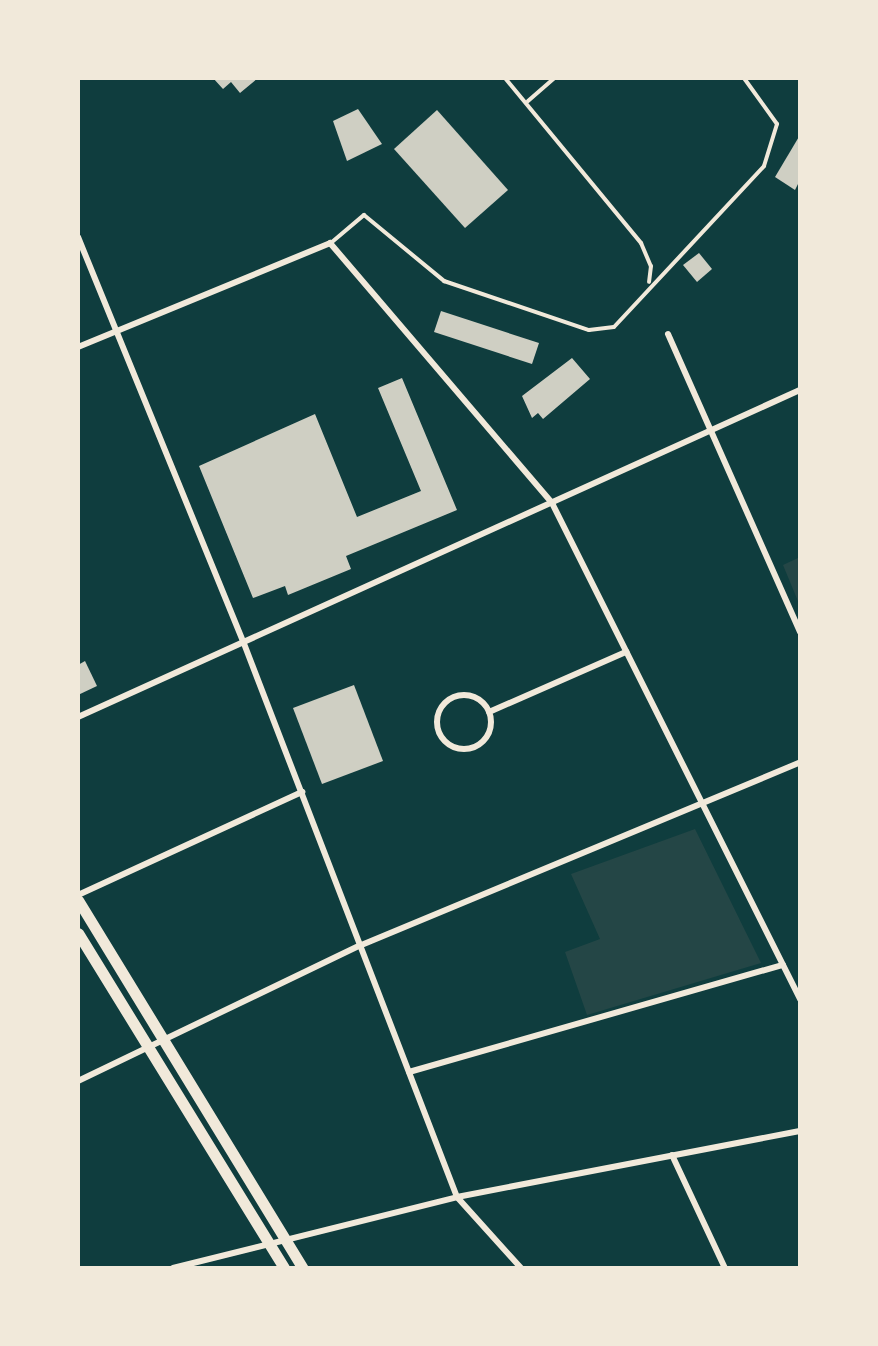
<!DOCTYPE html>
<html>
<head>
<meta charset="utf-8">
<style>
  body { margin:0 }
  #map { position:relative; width:878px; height:1346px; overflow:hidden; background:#0f3d3e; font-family:Overpass,sans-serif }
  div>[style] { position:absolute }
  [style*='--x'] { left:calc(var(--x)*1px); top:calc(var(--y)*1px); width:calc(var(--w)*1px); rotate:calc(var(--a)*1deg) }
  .green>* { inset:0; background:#244646 }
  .building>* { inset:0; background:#cfcfc3 }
  .service>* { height:4px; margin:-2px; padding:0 2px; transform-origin:2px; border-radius:2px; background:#f1e9da }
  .minor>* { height:6px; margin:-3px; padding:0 3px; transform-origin:3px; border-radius:3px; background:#f1e9da }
  .minor>.ring { margin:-3px; padding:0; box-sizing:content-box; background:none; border:6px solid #f1e9da; border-radius:50% }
  .primary>* { height:11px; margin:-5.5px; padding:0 5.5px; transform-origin:5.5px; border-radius:5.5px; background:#f1e9da }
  span { translate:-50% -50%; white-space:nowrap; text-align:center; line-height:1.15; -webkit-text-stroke:9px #f1e9da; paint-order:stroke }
  .frame { position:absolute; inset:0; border:80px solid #f1e9da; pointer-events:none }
</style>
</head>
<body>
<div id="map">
  <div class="green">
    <div style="clip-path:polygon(800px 557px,800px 606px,783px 565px)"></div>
    <div style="clip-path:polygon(695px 829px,761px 963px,587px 1015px,565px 952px,600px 939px,571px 874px)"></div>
  </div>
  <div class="building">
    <div style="clip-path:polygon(213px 78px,258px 78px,240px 93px,231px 82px,223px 89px)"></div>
    <div style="clip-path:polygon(358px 109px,382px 144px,347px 161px,333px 121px)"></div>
    <div style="clip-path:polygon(437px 110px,508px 190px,465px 228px,394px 149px)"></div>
    <div style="clip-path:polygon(800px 135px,800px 180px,795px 190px,775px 177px)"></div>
    <div style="clip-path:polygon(699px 253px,712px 269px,697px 282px,683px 265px)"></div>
    <div style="clip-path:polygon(441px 311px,539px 343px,532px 364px,434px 332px)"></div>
    <div style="clip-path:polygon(572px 358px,590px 379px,543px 419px,538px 413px,532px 418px,522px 396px)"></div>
    <div style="clip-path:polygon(402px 378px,457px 510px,346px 556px,351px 569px,288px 595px,285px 586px,253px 598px,199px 466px,315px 414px,357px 517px,421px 491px,378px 388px)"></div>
    <div style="clip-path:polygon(85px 661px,97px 686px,78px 695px,78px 665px)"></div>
    <div style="clip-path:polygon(354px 685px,383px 761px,322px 784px,293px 708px)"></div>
  </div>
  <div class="service">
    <div style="--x:505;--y:78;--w:214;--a:50.5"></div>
    <div style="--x:641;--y:243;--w:25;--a:67"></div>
    <div style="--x:651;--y:266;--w:16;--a:97"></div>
    <div style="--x:528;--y:101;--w:35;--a:-41"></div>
    <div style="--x:332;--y:242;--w:42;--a:-40.2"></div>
    <div style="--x:364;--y:215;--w:104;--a:39.5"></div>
    <div style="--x:444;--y:281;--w:153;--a:18.7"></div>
    <div style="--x:589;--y:330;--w:25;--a:-7"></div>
    <div style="--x:614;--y:327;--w:220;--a:-47"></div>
    <div style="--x:764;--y:166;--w:44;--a:-72.8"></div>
    <div style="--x:777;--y:124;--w:57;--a:-125.7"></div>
  </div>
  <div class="minor">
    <div style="--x:78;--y:237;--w:436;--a:67.8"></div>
    <div style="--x:243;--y:641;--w:596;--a:68.95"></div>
    <div style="--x:457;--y:1197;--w:96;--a:48"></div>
    <div style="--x:668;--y:334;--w:326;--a:66.1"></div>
    <div style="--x:78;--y:347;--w:273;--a:-22.4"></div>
    <div style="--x:330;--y:243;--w:342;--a:49.5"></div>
    <div style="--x:552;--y:503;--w:555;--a:63.43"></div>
    <div class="ring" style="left:437px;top:695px;width:48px;height:48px"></div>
    <div style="--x:489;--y:712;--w:150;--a:-23.7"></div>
    <div style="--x:78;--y:717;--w:793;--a:-24.37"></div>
    <div style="--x:78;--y:895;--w:247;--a:-24.7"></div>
    <div style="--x:409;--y:1072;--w:389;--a:-16"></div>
    <div style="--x:78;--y:1081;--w:312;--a:-25.7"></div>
    <div style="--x:359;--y:946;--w:478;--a:-22.6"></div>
    <div style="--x:672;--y:1155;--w:125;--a:64.9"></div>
    <div style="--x:173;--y:1268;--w:293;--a:-14"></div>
    <div style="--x:457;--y:1197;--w:349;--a:-10.9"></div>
  </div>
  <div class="primary">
    <div style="--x:78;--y:900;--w:431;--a:58.6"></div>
    <div style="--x:78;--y:933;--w:393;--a:58.4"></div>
  </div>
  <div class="frame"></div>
</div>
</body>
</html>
